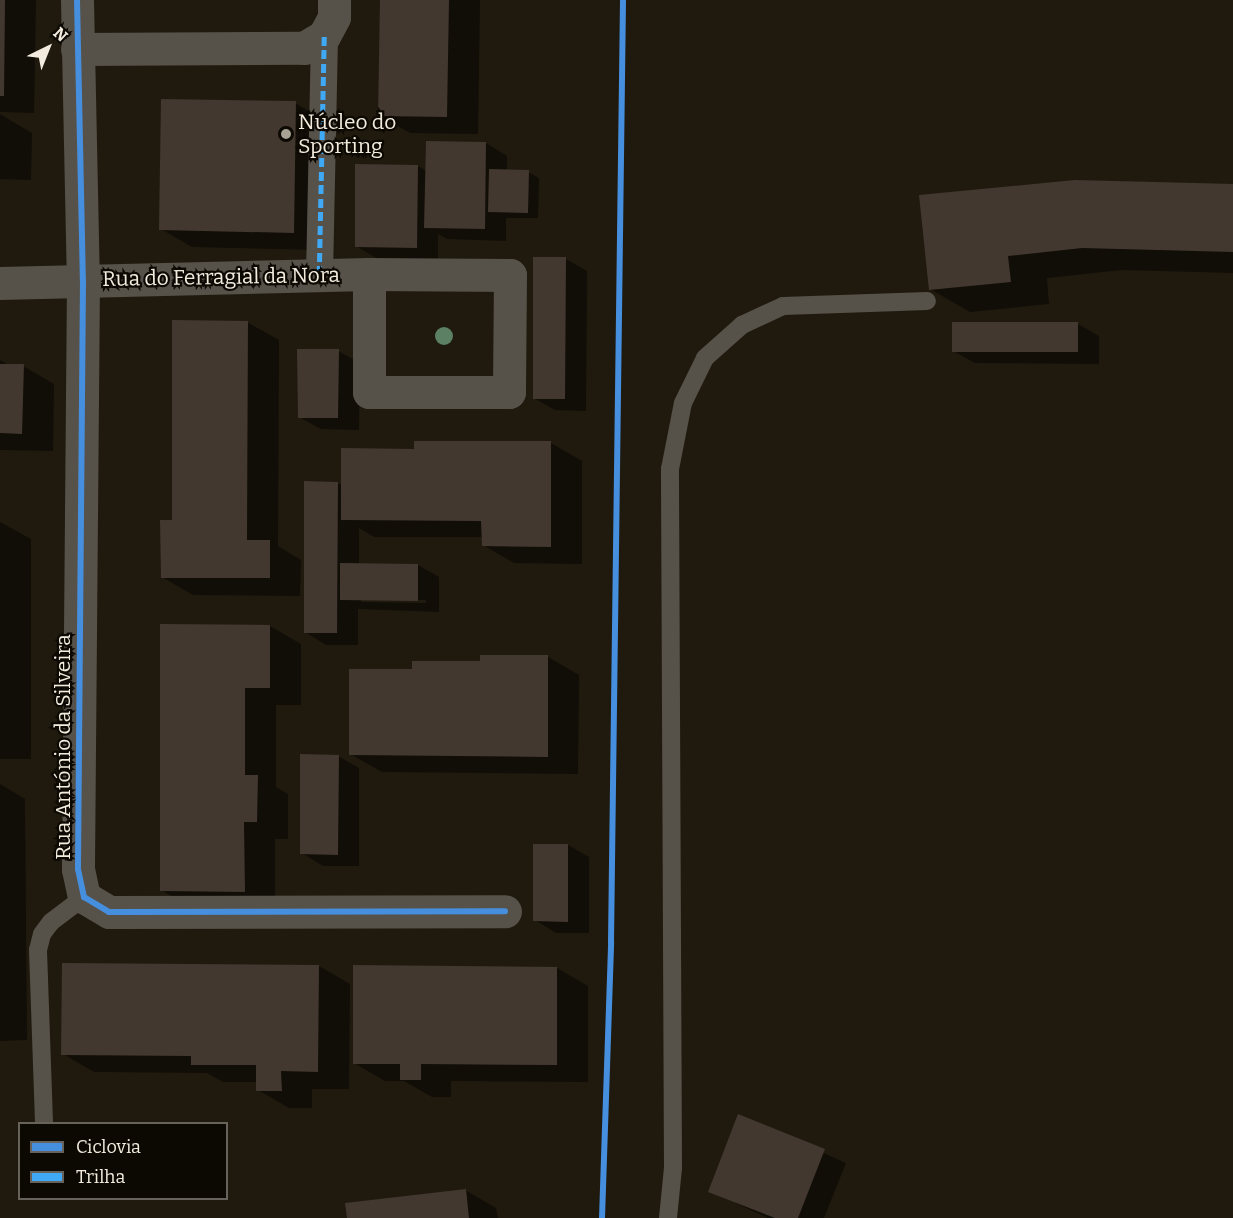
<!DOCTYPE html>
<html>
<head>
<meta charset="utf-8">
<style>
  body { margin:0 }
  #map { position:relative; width:1233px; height:1218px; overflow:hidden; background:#201a0e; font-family:Bitter,serif }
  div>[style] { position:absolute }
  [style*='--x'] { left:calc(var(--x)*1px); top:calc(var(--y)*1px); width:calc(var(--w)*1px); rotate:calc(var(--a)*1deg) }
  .shadow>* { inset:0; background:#0007 }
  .building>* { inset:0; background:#423830 }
  .service>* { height:18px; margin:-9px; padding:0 9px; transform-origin:9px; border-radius:9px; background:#56524a }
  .pedestrian>* { height:27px; margin:-13.5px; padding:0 13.5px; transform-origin:13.5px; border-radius:13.5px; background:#56524a }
  .minor>* { height:33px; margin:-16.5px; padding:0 16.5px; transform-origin:16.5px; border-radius:16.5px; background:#56524a }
  .quiet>* { height:4.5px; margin-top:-2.25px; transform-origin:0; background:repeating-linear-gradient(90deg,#3fa9f5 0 9px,transparent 0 13.5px) }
  .cycleway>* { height:6px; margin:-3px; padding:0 3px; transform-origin:3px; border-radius:3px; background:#468fdf }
  .trees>* { width:18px; height:18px; margin:-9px; border-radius:50%; background:#5b8063 }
  .dots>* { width:16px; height:16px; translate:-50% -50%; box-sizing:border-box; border:3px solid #0c0802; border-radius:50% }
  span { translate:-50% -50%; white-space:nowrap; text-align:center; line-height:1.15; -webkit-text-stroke:4.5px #0c0802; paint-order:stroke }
  .poi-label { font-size:21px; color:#f2ebde }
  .left { translate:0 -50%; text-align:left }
  .street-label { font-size:21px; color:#f2ebde }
  .legend { position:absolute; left:18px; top:1122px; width:210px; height:78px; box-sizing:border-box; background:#0c0802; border:2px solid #68635a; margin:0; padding:8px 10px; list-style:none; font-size:18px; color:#f2ebde }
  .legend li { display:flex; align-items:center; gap:12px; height:30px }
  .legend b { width:30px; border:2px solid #68635a }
  .north { position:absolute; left:18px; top:18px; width:60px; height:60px; -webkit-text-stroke:4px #0c0802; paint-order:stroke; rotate:43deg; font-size:16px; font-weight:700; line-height:24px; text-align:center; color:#f2ebde }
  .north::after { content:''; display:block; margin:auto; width:21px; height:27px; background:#f2ebde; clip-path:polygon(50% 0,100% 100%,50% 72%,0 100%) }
</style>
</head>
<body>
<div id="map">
  <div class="shadow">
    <div style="clip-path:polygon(0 0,36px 0,34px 113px,0 112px)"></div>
    <div style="clip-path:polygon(381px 0,480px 0,478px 134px,410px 133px,379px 115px)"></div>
    <div style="clip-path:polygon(295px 103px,326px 121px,324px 250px,192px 247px,161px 229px)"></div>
    <div style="clip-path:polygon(0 114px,32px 133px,31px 180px,0 179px)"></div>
    <div style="clip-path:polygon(486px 143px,507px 156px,507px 171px,528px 172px,539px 178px,538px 218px,506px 218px,506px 241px,447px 239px,438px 234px,438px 260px,378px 259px,356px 246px,418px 166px,427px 171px)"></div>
    <div style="clip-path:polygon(1233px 185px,1233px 273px,1122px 270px,1047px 278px,1049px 304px,970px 312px,930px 289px,921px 197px)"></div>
    <div style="clip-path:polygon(566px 259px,587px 271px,586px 411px,555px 410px,534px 398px)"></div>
    <div style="clip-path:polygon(247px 322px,279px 340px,278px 546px,301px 560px,300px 596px,193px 595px,162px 577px,174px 521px)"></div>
    <div style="clip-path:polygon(1078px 324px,1099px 336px,1099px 364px,975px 363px,953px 351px)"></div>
    <div style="clip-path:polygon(338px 351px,360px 363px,359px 430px,321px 429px,299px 417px)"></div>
    <div style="clip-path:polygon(0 360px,9px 365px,23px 366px,54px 384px,53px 451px,0 450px)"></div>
    <div style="clip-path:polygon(evenodd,551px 443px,582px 461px,582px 564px,514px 563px,483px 545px,483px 537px,374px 537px,359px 528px,359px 565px,418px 565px,439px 577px,439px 612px,358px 609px,358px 645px,326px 645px,305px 632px,338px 483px,342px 486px,415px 450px,551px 443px,361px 599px,426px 600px,426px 603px,361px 602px,361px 599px)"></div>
    <div style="clip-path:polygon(0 522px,31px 539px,31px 759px,0 759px)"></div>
    <div style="clip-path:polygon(162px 625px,270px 626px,301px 644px,301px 705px,276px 705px,276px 787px,288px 794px,288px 839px,275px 839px,275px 909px,192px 908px,161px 890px)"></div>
    <div style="clip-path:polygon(548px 657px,579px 675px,578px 774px,382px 772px,350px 754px,414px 670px)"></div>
    <div style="clip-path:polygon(338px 756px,359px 768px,359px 866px,323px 866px,302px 853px)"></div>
    <div style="clip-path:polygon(0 784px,25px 799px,27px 1040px,0 1041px)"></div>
    <div style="clip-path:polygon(568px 845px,589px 857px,589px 933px,556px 933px,535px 920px)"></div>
    <div style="clip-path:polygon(319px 966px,350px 984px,349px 1089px,312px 1089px,312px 1108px,289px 1108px,258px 1090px,258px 1082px,223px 1082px,207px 1073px,94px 1072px,63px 1054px)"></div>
    <div style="clip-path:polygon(557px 968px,588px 986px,588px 1082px,451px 1081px,451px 1097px,432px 1097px,404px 1081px,385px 1081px,354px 1063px)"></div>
    <div style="clip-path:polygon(739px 1116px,846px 1163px,824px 1218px,768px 1218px,710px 1191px)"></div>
    <div style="clip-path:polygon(465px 1190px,496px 1208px,498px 1218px,348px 1218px)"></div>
  </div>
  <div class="building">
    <div style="clip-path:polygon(0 0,5px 0,4px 96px,0 96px)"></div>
    <div style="clip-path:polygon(380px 0,449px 0,447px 117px,378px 116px)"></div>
    <div style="clip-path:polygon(161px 99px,296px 101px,294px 233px,159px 230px)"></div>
    <div style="clip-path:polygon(426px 141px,486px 142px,485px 229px,424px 228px)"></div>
    <div style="clip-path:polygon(355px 164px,418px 165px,417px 248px,355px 247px)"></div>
    <div style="clip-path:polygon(489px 169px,529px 170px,528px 213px,488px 212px)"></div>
    <div style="clip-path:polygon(1075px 180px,1233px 184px,1233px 252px,1082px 248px,1008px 256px,1011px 282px,929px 290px,919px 195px)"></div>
    <div style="clip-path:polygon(533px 257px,566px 257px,565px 399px,533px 399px)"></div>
    <div style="clip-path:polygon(172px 320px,248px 321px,247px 540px,270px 540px,270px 578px,161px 578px,160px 520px,172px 520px)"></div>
    <div style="clip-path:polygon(952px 322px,1078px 322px,1078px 352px,952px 352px)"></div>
    <div style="clip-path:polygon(297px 349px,339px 349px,338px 418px,298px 418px)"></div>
    <div style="clip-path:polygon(0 364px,24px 364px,22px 434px,0 433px)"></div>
    <div style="clip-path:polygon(414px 441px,551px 441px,551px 547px,482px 546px,481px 521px,341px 520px,341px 448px,414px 449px)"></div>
    <div style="clip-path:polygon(304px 481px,338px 482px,337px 633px,304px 633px)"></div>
    <div style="clip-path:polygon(340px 563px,418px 564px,418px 601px,340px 600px)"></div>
    <div style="clip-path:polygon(160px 624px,270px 625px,270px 688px,245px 688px,245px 775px,258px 775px,257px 822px,244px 822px,245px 892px,160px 891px)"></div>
    <div style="clip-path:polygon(480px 655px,548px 655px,548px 757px,349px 755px,349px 669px,412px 669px,412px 661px,480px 661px)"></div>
    <div style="clip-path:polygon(300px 754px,339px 755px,338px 855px,300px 854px)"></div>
    <div style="clip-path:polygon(533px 844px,568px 844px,568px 922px,533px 921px)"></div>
    <div style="clip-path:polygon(62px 963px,319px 965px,318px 1072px,281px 1071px,282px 1091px,256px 1091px,256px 1065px,191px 1065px,191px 1056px,61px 1055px)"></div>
    <div style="clip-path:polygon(353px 965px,557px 967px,557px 1065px,421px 1064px,421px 1080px,400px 1080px,400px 1064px,353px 1064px)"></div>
    <div style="clip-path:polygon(738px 1114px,825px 1149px,798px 1218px,775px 1218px,708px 1192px)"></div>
    <div style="clip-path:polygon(466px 1189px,469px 1218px,347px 1218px,345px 1203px)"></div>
  </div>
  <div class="service">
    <div style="--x:44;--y:1122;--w:172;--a:-92"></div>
    <div style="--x:38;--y:950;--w:16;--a:-76"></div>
    <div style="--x:42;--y:934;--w:15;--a:-53"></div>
    <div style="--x:51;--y:922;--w:41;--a:-37.1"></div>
    <div style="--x:668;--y:1218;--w:50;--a:-84.3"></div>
    <div style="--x:673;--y:1168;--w:699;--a:-90.25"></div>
    <div style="--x:670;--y:469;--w:67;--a:-78.9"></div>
    <div style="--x:683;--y:403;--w:50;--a:-63.9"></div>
    <div style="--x:705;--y:358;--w:50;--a:-41.7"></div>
    <div style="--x:742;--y:325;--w:45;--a:-24.9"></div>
    <div style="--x:783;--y:306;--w:144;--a:-2"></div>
  </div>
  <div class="pedestrian">
    <div style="--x:319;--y:275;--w:239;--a:-88.8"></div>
  </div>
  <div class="minor">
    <div style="--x:77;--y:0;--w:281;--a:88.8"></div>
    <div style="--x:83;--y:281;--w:588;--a:90.49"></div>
    <div style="--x:78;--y:869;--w:29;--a:78"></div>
    <div style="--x:84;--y:897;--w:29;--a:31"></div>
    <div style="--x:109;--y:912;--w:396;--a:-0.1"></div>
    <div style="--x:77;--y:49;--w:227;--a:-0.3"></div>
    <div style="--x:304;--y:48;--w:23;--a:-31"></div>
    <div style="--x:324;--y:36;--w:21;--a:-62"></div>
    <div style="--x:334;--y:17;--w:17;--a:-90"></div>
    <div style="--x:0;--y:283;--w:369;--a:-1.4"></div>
    <div style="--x:369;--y:274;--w:141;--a:0.4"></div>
    <div style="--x:510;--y:275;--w:117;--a:90.5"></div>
    <div style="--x:509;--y:392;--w:140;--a:180"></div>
    <div style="--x:369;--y:392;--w:118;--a:-90"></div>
  </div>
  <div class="quiet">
    <div style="--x:319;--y:275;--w:239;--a:-88.8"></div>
  </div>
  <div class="cycleway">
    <div style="--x:77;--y:0;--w:281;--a:88.8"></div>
    <div style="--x:83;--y:281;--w:588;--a:90.49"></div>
    <div style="--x:78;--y:869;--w:29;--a:78"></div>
    <div style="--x:84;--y:897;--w:29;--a:31"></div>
    <div style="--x:109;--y:912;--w:396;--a:-0.1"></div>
    <div style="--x:602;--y:1218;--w:276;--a:-88.1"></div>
    <div style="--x:611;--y:942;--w:942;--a:-89.27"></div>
  </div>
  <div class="trees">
    <div style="left:444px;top:336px"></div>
  </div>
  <div class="dots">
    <div style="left:286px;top:134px;background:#a8a295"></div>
  </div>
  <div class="poi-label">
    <span class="left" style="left:298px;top:134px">Núcleo do<br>Sporting</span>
  </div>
  <div class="street-label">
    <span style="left:221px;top:277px;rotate:-1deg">Rua do Ferragial da Nora</span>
    <span style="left:63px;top:747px;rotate:-90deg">Rua António da Silveira</span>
  </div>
  <ul class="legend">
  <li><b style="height:8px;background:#468fdf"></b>Ciclovia</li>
  <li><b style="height:8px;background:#3fa9f5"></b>Trilha</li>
  </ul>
  <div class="north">N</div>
</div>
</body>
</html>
